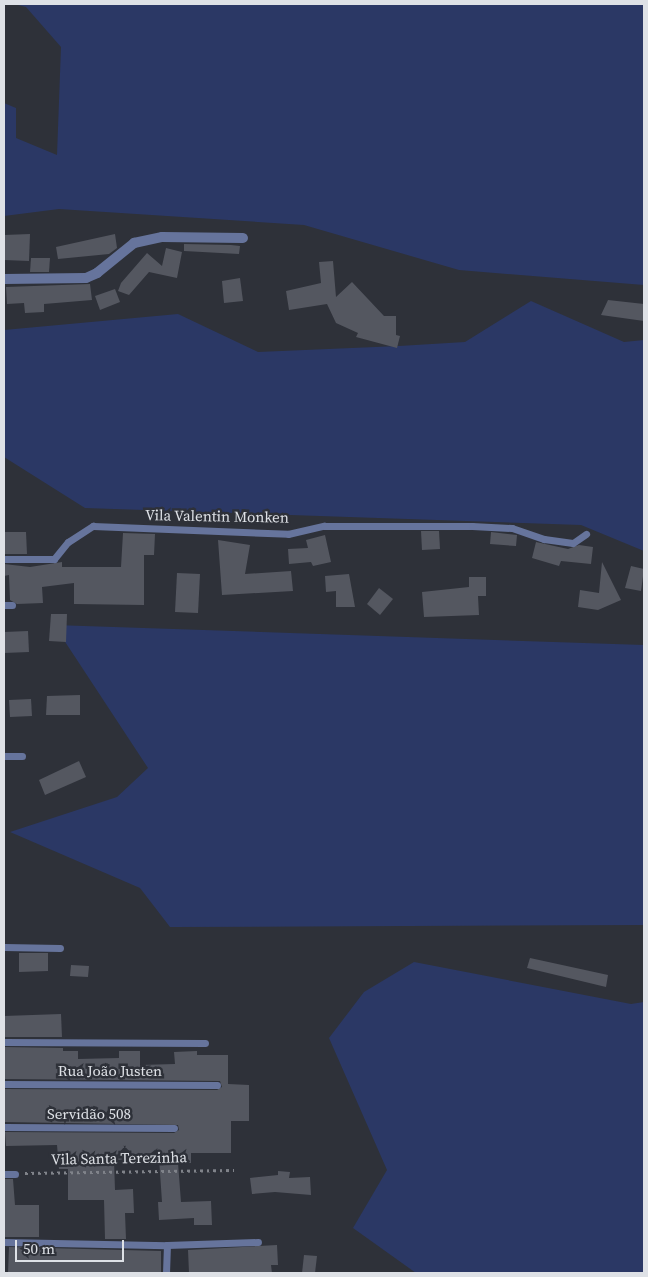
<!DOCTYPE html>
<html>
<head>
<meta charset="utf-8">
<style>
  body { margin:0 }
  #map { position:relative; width:648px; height:1277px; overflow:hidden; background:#2e3139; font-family:"Source Serif 4",serif }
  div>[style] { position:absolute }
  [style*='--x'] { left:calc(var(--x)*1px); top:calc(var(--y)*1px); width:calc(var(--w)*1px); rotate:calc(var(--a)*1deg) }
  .green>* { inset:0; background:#2b3865 }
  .building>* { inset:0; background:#545760 }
  .path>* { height:2.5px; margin-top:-1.25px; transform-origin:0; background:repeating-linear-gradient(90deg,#80838a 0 2.5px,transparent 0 6.5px) }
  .service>* { height:7px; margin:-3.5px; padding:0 3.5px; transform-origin:3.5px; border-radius:3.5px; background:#66749c }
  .minor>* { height:10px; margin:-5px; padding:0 5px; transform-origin:5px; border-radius:5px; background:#66749c }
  span { translate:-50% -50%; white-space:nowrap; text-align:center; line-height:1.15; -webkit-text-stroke:5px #2e3139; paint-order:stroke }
  .street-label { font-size:15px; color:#dee1e6 }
  .frame { position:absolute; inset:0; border:5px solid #dee1e6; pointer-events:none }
  .scale { position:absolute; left:15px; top:1240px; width:109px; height:22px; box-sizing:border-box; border:2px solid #dee1e6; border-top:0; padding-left:6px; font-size:15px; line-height:18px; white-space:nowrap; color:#dee1e6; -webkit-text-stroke:4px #2e3139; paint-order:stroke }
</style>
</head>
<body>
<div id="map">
  <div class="green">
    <div style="clip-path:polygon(14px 4px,644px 4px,644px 285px,459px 270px,304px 225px,59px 209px,4px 216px,4px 103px,16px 108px,16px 138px,57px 155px,61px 47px,26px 7px)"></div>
    <div style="clip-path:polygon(531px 301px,624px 342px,644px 340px,644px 551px,581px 525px,85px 508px,4px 457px,4px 330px,178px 314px,258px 352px,399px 346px,465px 342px)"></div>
    <div style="clip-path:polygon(54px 625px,644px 645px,644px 925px,170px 927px,140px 888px,10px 832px,117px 797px,148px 768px)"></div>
    <div style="clip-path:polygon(414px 962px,631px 1004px,644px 1002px,644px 1273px,416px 1273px,353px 1228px,387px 1170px,329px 1038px,364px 992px)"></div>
  </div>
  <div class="building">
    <div style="clip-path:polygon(30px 234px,29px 261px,4px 260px,4px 235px)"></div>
    <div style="clip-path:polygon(115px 234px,117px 248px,109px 254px,58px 259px,56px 247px)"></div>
    <div style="clip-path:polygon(184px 244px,231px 245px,240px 246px,239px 254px,184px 251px)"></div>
    <div style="clip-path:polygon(166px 248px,182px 252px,177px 278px,149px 272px,129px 295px,118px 291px,121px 283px,147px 253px,162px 266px)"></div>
    <div style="clip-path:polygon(31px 258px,50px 258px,49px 272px,30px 272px)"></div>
    <div style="clip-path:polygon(333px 261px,336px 297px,352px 282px,384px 316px,396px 316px,396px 335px,400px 336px,397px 348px,356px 337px,358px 333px,336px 323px,327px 304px,289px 310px,286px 291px,321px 283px,319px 262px)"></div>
    <div style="clip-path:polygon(240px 278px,243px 301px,224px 303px,222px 281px)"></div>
    <div style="clip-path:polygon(90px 284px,92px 300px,44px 304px,44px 312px,25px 313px,24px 303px,7px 304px,6px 287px)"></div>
    <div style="clip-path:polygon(115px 289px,120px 302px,100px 310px,95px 296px)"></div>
    <div style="clip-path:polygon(608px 300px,644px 304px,644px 321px,601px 315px)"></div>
    <div style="clip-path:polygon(421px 531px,439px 531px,440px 549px,422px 550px)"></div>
    <div style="clip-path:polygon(4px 532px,26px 532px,27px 554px,4px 554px)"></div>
    <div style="clip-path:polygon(491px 532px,517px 535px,516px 546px,490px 544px)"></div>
    <div style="clip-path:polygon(123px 533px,155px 534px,154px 555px,144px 555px,144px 605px,74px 604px,74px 583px,42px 587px,43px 603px,17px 604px,10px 600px,9px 575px,4px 576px,4px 564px,30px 567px,62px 562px,62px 567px,121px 567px)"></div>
    <div style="clip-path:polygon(325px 535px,331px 562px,313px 566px,311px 562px,289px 564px,288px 549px,308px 548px,306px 540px)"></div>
    <div style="clip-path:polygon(218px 540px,250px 545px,245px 574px,291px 571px,293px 591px,222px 595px)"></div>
    <div style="clip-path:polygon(536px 542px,568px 549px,579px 545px,593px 547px,591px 564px,561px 561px,559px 566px,532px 558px)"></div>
    <div style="clip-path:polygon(602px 562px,621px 600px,598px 610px,578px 607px,580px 590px,599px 593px)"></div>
    <div style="clip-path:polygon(631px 566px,644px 569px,641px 591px,625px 588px)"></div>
    <div style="clip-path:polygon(177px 573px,200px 574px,198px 613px,175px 612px)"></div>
    <div style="clip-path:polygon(349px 574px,355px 607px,336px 607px,336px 591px,326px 592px,325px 576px)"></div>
    <div style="clip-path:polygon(469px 577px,486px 577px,486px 596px,478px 596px,479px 615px,424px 617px,422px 592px,469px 587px)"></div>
    <div style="clip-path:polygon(379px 588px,393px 599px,380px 615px,367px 604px)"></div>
    <div style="clip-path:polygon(51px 614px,67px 614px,66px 642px,49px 641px)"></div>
    <div style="clip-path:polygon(28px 631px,29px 652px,4px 653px,4px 632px)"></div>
    <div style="clip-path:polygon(80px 695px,80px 715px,46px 715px,47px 696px)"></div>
    <div style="clip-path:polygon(31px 699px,32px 716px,10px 717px,9px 700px)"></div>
    <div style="clip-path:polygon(79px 761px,86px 777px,45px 795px,39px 780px)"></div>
    <div style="clip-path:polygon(19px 953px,48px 953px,48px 971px,19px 972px)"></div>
    <div style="clip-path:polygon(530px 958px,608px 975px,606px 987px,527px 968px)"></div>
    <div style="clip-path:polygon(71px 965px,89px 966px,88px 977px,70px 976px)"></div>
    <div style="clip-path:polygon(61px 1014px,62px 1037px,4px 1037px,4px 1016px)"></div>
    <div style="clip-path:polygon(4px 1047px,63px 1048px,63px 1051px,78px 1051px,78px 1059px,119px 1058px,119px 1051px,140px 1051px,140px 1065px,175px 1064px,174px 1052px,197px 1051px,197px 1055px,228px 1055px,228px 1084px,249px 1085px,249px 1121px,231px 1121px,231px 1153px,191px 1153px,191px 1163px,178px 1163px,181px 1202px,211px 1201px,212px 1225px,194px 1225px,194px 1218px,159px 1220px,158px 1202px,162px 1202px,159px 1158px,114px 1160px,115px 1190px,133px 1189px,134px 1213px,125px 1213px,126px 1239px,105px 1239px,104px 1200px,68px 1200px,68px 1169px,59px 1169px,57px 1145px,6px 1146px,5px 1132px,174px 1133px,179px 1130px,178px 1125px,4px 1122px,4px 1089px,217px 1090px,222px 1087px,220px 1081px,4px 1079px)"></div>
    <div style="clip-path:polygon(278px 1171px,290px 1172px,289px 1178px,310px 1177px,311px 1195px,275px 1192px,252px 1194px,250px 1178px,278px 1175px)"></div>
    <div style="clip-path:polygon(4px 1179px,13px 1179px,15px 1205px,39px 1205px,39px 1237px,4px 1237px)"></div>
    <div style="clip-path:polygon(277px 1245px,278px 1265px,271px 1265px,272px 1273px,189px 1273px,188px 1250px)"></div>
    <div style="clip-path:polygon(9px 1247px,161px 1251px,161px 1273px,8px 1273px)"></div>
    <div style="clip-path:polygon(304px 1255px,317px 1256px,315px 1273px,302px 1273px)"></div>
  </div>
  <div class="path">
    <div style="--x:25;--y:1173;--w:209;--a:-0.8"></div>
  </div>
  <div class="service">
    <div style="--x:4;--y:559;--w:50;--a:0"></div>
    <div style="--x:54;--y:559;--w:22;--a:-51"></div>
    <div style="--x:68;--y:542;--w:30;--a:-33"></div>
    <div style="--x:93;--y:526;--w:195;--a:2.3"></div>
    <div style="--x:288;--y:534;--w:37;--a:-13"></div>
    <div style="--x:324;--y:526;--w:148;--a:0"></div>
    <div style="--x:472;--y:526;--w:40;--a:2.9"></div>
    <div style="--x:512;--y:528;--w:34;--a:19"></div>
    <div style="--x:544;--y:539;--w:29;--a:8"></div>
    <div style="--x:573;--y:543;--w:16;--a:-35"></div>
    <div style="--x:4;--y:605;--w:8;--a:0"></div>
    <div style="--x:4;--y:756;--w:18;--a:0"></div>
    <div style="--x:4;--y:947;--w:56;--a:1"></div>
    <div style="--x:4;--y:1042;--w:201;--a:0.3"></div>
    <div style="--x:4;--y:1084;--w:213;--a:0.3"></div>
    <div style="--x:4;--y:1127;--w:170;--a:0.3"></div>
    <div style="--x:4;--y:1174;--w:11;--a:0"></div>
    <div style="--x:4;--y:1242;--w:163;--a:1.1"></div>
    <div style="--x:167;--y:1245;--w:91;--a:-1.9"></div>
    <div style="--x:166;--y:1273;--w:28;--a:-88"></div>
  </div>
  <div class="minor">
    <div style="--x:4;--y:279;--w:82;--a:-0.7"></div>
    <div style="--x:86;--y:278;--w:12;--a:-24"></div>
    <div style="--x:97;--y:273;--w:48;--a:-39"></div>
    <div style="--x:134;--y:243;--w:29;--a:-12"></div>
    <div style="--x:162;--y:237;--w:81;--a:0.7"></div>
  </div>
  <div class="street-label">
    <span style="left:217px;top:516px;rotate:1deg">Vila Valentin Monken</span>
    <span style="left:110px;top:1071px">Rua João Justen</span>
    <span style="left:89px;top:1114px">Servidão 508</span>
    <span style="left:119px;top:1158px;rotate:-1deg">Vila Santa Terezinha</span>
  </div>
  <div class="frame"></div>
  <div class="scale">50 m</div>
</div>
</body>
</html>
